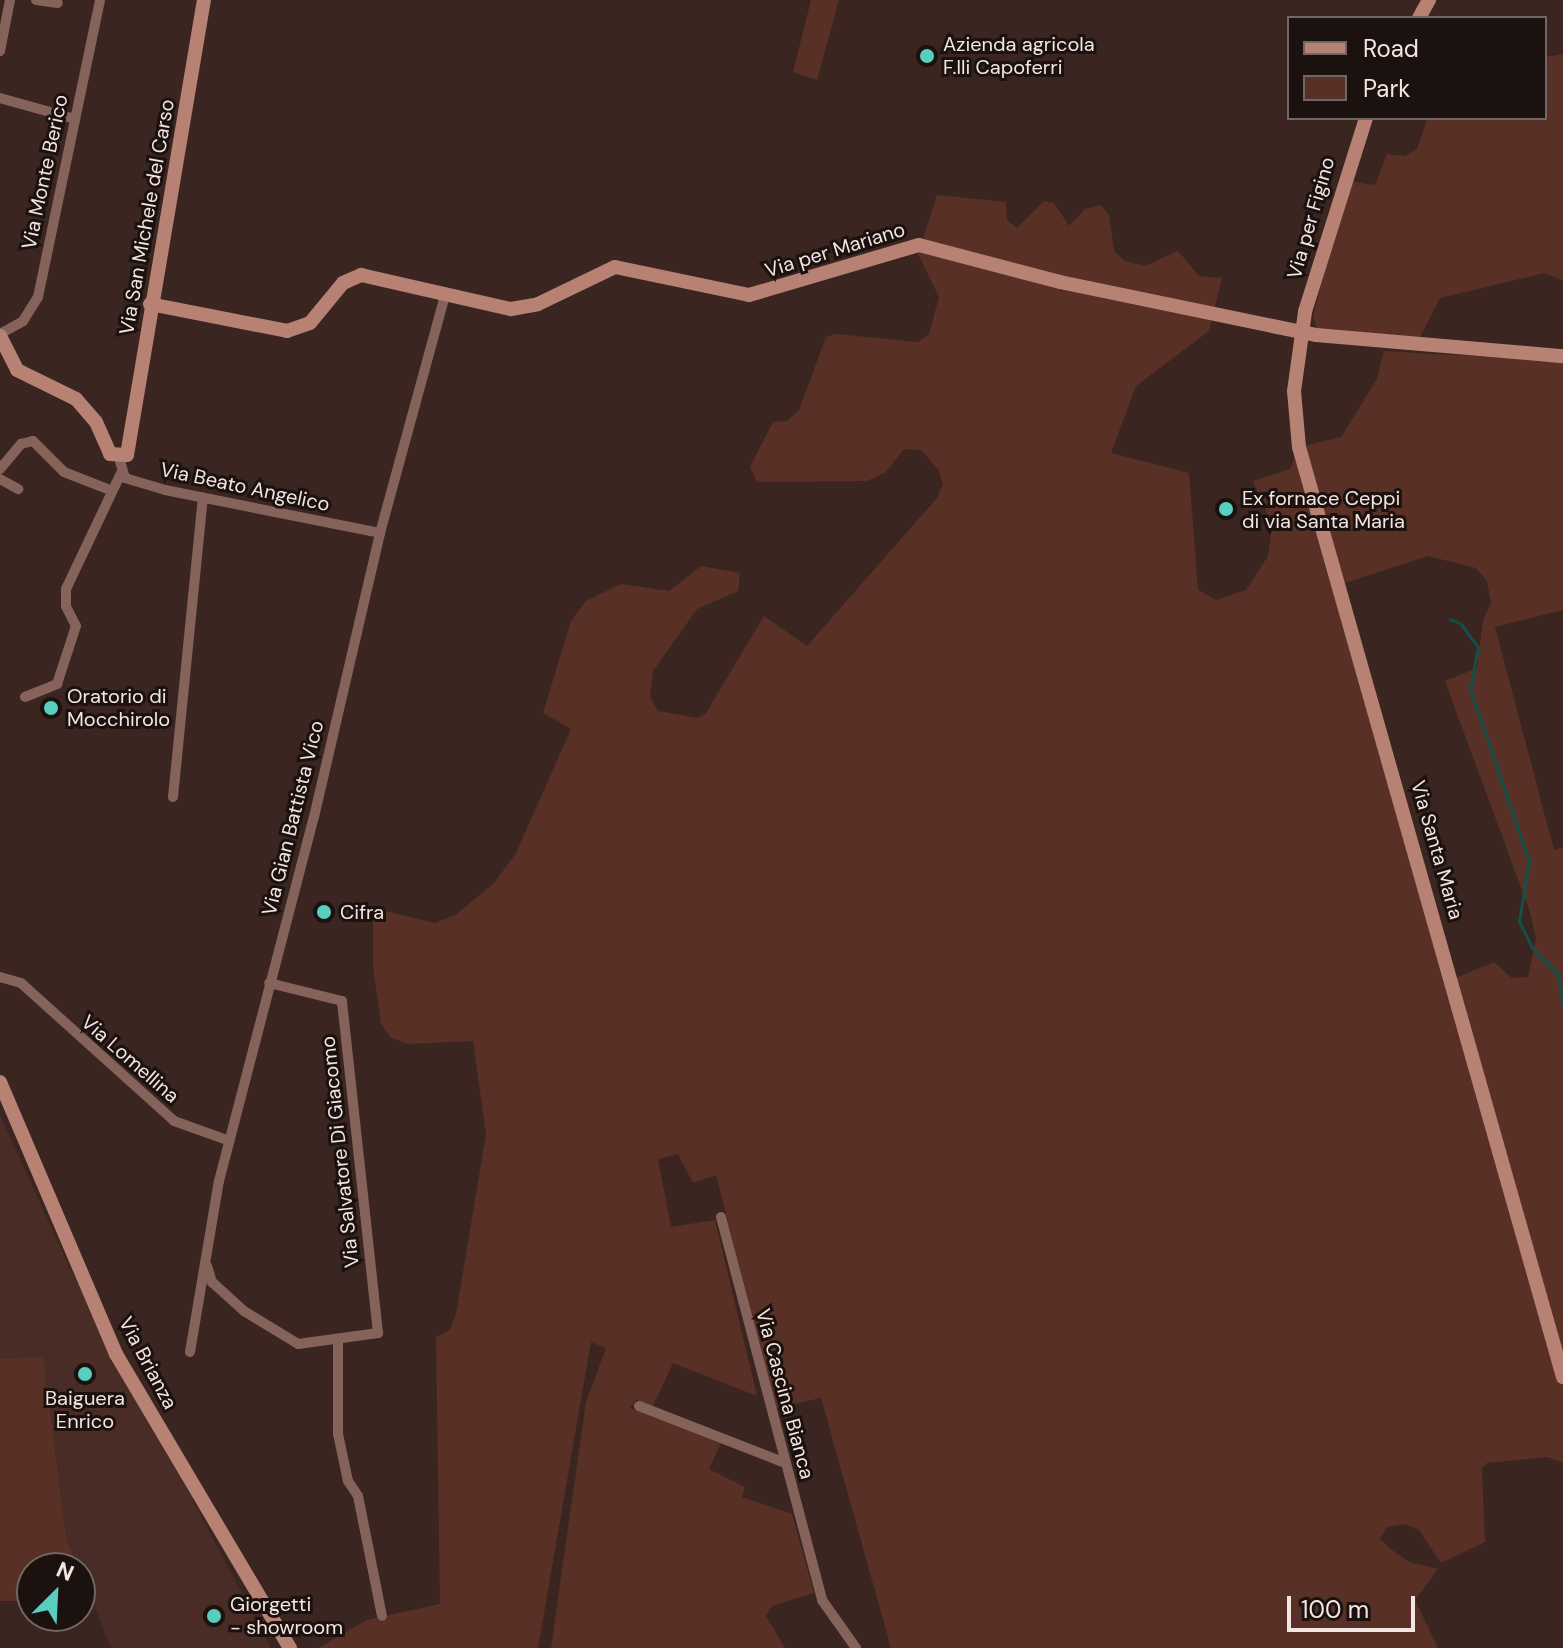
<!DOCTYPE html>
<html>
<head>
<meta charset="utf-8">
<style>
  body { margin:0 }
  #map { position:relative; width:1563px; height:1648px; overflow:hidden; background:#3a2520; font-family:"DM Sans",sans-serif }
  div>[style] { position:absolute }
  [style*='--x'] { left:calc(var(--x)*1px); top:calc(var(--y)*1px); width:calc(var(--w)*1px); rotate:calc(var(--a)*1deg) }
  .built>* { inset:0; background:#482c25 }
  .green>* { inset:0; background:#593026 }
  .stream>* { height:3px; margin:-1.5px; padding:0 1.5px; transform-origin:1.5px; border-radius:1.5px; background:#125049 }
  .street>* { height:10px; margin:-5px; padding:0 5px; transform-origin:5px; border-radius:5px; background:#85635b }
  .secondary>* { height:14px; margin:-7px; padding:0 7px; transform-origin:7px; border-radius:7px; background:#b78174 }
  .dots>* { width:22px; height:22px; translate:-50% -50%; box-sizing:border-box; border:4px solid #1b110f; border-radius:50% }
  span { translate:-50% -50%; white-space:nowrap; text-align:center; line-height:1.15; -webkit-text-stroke:6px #1b110f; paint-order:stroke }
  .poi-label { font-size:20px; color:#f3e5e1 }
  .left { translate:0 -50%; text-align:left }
  .street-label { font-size:20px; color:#f3e5e1 }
  .legend { position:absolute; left:1287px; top:16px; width:260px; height:104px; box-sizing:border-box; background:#1b110f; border:2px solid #716663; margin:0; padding:10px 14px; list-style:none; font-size:24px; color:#f3e5e1 }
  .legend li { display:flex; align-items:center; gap:16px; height:40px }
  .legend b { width:40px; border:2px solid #716663 }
  .north { position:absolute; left:16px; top:1552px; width:80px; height:80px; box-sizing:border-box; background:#1b110f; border:2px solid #716663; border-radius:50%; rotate:24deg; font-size:22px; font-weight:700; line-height:32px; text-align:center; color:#f3e5e1 }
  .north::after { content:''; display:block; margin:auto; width:28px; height:36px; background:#58cebf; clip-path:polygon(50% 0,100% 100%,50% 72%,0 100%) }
  .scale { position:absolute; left:1287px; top:1596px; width:128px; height:36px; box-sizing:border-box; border:4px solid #f3e5e1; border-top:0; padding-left:10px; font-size:24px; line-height:28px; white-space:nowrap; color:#f3e5e1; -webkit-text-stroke:6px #1b110f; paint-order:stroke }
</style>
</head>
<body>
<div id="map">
  <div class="built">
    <div style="clip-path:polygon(0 1115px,69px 1266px,271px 1648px,111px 1648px,66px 1535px,43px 1357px,0 1358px)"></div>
  </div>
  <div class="green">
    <div style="clip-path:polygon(811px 0,839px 0,817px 80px,793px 72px)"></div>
    <div style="clip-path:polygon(1563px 54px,1563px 281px,1545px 273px,1440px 298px,1416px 345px,1317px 330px,1313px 316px,1348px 181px,1375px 185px,1387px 154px,1405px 156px,1417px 149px,1428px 118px,1545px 118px,1545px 57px)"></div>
    <div style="clip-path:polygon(evenodd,937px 195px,1006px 202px,1007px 220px,1017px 228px,1044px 201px,1054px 203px,1069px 226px,1085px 209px,1101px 205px,1109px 215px,1114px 251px,1125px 261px,1145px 266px,1178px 251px,1199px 276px,1222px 278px,1209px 331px,1136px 386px,1111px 453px,1189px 473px,1198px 590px,1216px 600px,1246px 590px,1268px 556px,1272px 525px,1253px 481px,1290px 469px,1299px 447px,1341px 437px,1377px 379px,1384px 351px,1563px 361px,1563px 610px,1495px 627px,1554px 850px,1563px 847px,1563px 1463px,1548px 1457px,1487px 1463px,1482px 1468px,1485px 1542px,1441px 1563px,1419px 1530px,1405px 1524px,1387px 1527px,1380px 1539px,1392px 1550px,1409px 1562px,1438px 1569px,1415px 1600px,1438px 1648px,891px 1648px,821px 1398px,776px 1408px,716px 1175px,693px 1183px,678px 1154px,658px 1159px,671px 1227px,715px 1220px,757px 1396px,673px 1363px,652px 1408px,636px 1400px,630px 1408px,721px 1443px,709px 1469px,745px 1487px,742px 1497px,792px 1514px,814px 1593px,772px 1606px,766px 1616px,785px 1648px,551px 1648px,586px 1402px,606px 1348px,591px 1342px,538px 1648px,318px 1648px,367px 1620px,440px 1604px,436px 1337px,450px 1330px,456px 1314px,486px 1134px,473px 1041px,408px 1044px,390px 1037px,381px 1024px,373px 966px,373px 908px,435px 923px,457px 914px,494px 883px,516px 853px,571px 729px,543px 713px,571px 621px,586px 601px,621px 584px,669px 591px,701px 566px,740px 573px,738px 591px,697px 609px,653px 671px,650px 697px,658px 711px,698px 718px,706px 713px,764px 616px,807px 646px,937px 498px,943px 484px,938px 469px,921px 450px,904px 449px,886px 472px,867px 481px,757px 482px,750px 467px,773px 422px,787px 421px,799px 410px,826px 337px,836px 334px,918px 342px,929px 334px,939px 297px,918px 254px,937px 195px,1428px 556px,1476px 568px,1487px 581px,1491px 603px,1483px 620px,1477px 668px,1445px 681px,1530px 912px,1536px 938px,1528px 977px,1512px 978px,1494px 962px,1453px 979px,1339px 585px,1428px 556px)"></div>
    <div style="clip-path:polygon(43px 1357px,66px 1535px,78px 1568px,32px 1568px,32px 1601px,0 1601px,0 1358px)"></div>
  </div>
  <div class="stream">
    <div style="--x:1450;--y:619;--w:12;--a:24"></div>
    <div style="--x:1461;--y:624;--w:29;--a:54"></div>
    <div style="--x:1478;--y:647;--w:43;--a:100.8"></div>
    <div style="--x:1470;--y:689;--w:182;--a:71.1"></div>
    <div style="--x:1529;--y:861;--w:61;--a:99.5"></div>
    <div style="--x:1519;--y:921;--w:30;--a:64"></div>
    <div style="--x:1532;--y:948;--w:37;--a:45"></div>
    <div style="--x:1558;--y:974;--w:33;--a:81"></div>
  </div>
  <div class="street">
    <div style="--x:36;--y:0;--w:22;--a:8"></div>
    <div style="--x:0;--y:51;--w:52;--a:-78.9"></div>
    <div style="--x:0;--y:98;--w:78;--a:15.6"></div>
    <div style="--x:0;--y:334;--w:26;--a:-29"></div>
    <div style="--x:23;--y:321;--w:28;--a:-58"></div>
    <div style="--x:38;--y:297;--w:303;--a:-78.2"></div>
    <div style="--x:119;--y:458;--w:21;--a:73"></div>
    <div style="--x:125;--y:478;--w:42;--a:16.7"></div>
    <div style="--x:165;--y:490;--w:219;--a:11.3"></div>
    <div style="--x:0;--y:469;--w:33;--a:-50"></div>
    <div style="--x:21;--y:444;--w:12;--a:-14"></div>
    <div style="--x:33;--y:441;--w:44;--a:45"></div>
    <div style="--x:64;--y:472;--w:49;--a:21.4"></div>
    <div style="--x:0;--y:479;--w:21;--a:29"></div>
    <div style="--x:25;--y:697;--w:35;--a:-22"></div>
    <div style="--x:57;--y:684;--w:61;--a:-71.9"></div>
    <div style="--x:76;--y:626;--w:22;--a:-117"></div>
    <div style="--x:66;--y:606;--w:17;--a:-90"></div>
    <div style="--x:66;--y:589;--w:128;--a:-64.6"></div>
    <div style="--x:173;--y:797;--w:301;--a:-84.3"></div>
    <div style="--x:0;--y:977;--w:22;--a:16"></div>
    <div style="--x:21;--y:983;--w:206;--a:42"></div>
    <div style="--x:174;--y:1121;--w:59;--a:19.7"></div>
    <div style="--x:721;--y:1217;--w:396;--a:75.2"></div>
    <div style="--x:822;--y:1600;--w:59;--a:54.7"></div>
    <div style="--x:207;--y:1266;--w:17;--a:73"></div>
    <div style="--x:212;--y:1282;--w:43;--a:42.2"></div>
    <div style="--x:244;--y:1311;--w:63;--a:31.4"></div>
    <div style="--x:298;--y:1344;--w:81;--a:-7.8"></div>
    <div style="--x:378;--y:1333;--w:334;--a:-96.2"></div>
    <div style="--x:342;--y:1001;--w:75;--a:-166.1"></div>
    <div style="--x:338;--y:1340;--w:94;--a:90"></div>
    <div style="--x:338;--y:1434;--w:48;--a:78"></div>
    <div style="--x:348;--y:1481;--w:18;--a:56"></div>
    <div style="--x:358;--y:1496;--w:122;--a:78.7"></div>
    <div style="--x:190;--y:1352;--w:173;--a:-80.4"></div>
    <div style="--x:219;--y:1181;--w:376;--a:-75.4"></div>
    <div style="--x:314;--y:817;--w:292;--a:-76.9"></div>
    <div style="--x:380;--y:533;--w:247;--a:-74.7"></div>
    <div style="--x:639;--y:1406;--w:157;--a:21.3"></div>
  </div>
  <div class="secondary">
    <div style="--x:1419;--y:18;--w:21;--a:-61"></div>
    <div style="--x:1366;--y:118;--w:203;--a:107.5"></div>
    <div style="--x:1305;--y:312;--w:80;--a:97.9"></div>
    <div style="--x:1294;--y:391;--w:56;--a:84.9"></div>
    <div style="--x:1299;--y:447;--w:967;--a:74.15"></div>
    <div style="--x:150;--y:304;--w:140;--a:11.1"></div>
    <div style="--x:287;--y:331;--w:24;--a:-19"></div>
    <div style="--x:310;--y:323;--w:52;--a:-50.5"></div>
    <div style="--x:343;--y:283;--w:20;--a:-24"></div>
    <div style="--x:361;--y:275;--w:154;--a:12.8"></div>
    <div style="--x:511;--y:309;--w:27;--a:-10"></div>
    <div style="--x:538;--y:304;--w:85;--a:-25.7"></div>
    <div style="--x:615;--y:267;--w:137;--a:11.8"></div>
    <div style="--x:749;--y:295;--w:177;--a:-16.4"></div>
    <div style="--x:919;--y:245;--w:146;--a:14.7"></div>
    <div style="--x:1060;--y:282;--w:261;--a:11.7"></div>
    <div style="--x:1316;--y:335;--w:248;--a:4.9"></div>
    <div style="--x:0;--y:336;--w:38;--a:63"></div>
    <div style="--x:17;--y:370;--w:66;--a:26.2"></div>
    <div style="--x:76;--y:399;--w:30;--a:49"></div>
    <div style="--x:96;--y:422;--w:35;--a:66"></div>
    <div style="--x:110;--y:454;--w:17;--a:3"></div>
    <div style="--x:127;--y:455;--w:461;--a:-80.4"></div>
    <div style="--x:0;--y:1082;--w:296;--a:66.9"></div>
    <div style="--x:116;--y:1354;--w:342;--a:59.4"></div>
  </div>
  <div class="dots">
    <div style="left:927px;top:56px;background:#58cebf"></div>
    <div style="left:1226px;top:509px;background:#58cebf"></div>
    <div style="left:51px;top:708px;background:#58cebf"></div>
    <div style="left:324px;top:912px;background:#58cebf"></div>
    <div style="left:85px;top:1374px;background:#58cebf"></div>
    <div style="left:214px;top:1616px;background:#58cebf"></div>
  </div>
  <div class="poi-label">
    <span class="left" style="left:943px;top:56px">Azienda agricola<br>F.lli Capoferri</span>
    <span class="left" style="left:1242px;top:510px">Ex fornace Ceppi<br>di via Santa Maria</span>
    <span class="left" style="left:67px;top:708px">Oratorio di<br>Mocchirolo</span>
    <span class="left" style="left:340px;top:912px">Cifra</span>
    <span style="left:85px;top:1410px">Baiguera<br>Enrico</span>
    <span class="left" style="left:230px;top:1616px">Giorgetti<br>- showroom</span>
  </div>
  <div class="street-label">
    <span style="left:45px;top:172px;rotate:-78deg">Via Monte Berico</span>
    <span style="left:147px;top:217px;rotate:-80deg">Via San Michele del Carso</span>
    <span style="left:1311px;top:218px;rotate:-74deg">Via per Figino</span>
    <span style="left:835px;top:250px;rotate:-17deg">Via per Mariano</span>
    <span style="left:245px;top:487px;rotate:12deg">Via Beato Angelico</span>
    <span style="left:293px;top:818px;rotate:-76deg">Via Gian Battista Vico</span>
    <span style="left:1437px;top:850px;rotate:74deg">Via Santa Maria</span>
    <span style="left:130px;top:1059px;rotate:41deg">Via Lomellina</span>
    <span style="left:340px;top:1152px;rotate:-96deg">Via Salvatore Di Giacomo</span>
    <span style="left:148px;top:1363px;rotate:62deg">Via Brianza</span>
    <span style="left:785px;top:1394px;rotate:75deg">Via Cascina Bianca</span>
  </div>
  <ul class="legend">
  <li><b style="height:10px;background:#b78174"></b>Road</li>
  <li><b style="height:22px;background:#593026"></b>Park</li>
  </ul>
  <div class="north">N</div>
  <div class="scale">100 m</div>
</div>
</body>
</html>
